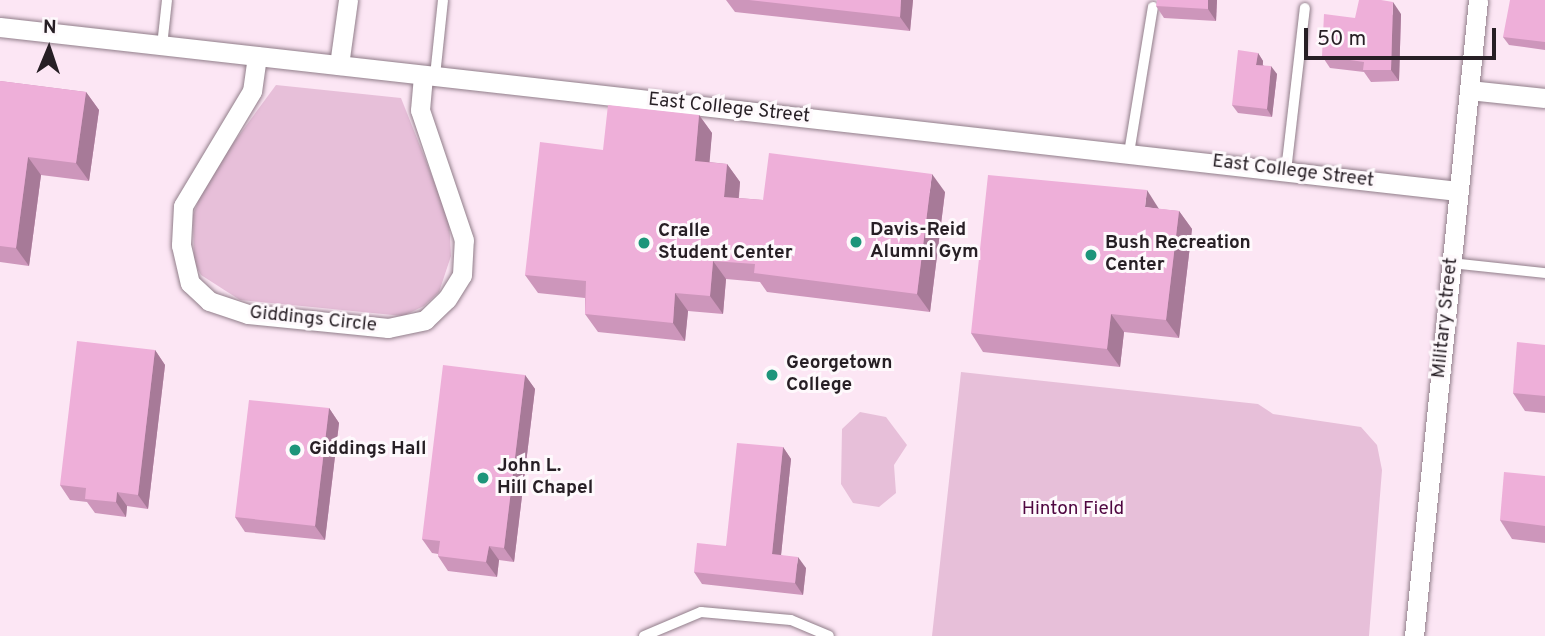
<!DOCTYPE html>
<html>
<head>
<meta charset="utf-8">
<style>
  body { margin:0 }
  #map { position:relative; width:1545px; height:636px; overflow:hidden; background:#fce6f4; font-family:Overpass,sans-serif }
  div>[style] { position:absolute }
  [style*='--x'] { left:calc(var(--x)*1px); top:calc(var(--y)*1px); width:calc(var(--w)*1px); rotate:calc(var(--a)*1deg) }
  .green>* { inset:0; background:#e7bfd9 }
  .roads { filter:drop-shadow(0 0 2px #917e8a) drop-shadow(0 0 2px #917e8a) }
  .service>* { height:10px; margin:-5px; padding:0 5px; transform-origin:5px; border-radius:5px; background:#fff }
  .minor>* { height:19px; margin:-9.5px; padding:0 9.5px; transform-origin:9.5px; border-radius:9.5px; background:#fff }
  .wall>* { inset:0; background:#cd96bb }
  .shaded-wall>* { inset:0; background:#a77a98 }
  .building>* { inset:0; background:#eeafd9 }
  .dots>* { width:19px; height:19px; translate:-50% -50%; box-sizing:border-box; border:4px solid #fef9fc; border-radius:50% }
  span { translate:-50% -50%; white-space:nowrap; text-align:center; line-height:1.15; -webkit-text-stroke:6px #fef9fc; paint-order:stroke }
  .street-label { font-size:19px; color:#271f25 }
  .poi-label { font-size:19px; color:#271f25; font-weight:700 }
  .left { translate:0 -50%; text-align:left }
  .park-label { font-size:19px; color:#4f0640 }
  .north { position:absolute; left:14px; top:14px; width:70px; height:70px; -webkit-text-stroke:5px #fef9fc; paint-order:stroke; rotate:2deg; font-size:19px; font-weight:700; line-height:28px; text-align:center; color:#271f25 }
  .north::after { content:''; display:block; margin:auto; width:24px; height:32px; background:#271f25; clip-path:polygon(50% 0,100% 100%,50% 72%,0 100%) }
  .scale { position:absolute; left:1304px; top:28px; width:192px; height:32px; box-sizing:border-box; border:4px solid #271f25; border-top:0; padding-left:9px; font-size:21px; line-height:24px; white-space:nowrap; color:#271f25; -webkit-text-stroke:5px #fef9fc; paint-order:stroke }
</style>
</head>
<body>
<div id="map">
  <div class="green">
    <div style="clip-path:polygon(276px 85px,401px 98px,449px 219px,451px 256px,439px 292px,424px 306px,403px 316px,240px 300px,201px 275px,194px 262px,193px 215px,206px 180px)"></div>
    <div style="clip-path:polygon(961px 372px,1258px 404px,1273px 414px,1361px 427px,1377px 445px,1382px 470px,1369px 636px,932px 636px)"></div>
    <div style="clip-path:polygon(860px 412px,886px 417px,907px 445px,894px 465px,896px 493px,879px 507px,853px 503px,841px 484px,842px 429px)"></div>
  </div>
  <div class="roads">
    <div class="service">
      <div style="--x:162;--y:46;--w:46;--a:-83.8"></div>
      <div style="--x:435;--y:76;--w:76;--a:-84"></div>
      <div style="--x:1129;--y:153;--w:148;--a:-80.7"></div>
      <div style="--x:1286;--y:171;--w:164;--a:-83.4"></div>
      <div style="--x:1451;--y:263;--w:95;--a:6.1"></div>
      <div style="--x:644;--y:636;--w:62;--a:-22.8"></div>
      <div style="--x:701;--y:612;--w:90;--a:5.1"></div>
      <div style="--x:791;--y:620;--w:41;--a:22.8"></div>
    </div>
    <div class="minor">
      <div style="--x:0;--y:27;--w:1467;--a:6.42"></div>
      <div style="--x:257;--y:56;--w:35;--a:98"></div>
      <div style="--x:252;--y:91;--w:134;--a:121"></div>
      <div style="--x:183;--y:206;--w:39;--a:93"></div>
      <div style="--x:181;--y:245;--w:39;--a:77"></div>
      <div style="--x:190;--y:283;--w:26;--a:43"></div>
      <div style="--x:209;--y:301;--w:41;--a:18.4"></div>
      <div style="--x:248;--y:314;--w:141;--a:5.7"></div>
      <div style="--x:388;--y:328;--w:38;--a:-12"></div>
      <div style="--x:425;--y:320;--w:30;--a:-44"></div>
      <div style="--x:447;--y:299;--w:28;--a:-58"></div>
      <div style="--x:462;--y:275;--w:35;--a:-87"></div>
      <div style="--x:464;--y:240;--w:137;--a:-108.7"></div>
      <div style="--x:420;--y:110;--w:35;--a:-85"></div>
      <div style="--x:339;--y:65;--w:66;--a:-82.1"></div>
      <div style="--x:1469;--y:90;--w:76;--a:6"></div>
      <div style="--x:1414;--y:636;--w:639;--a:-84.25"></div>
    </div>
  </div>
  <div class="wall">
    <div style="clip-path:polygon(726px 0,913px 0,910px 31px,735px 12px)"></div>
    <div style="clip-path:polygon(1217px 0,1216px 21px,1164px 18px,1156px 6px)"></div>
    <div style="clip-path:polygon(1545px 0,1545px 50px,1509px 45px,1503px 37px)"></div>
    <div style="clip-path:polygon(1401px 14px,1399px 81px,1371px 82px,1364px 72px,1330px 68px,1322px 56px,1355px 18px)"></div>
    <div style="clip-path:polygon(1258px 53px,1263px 61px,1263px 65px,1277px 74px,1272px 117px,1238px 113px,1232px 105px)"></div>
    <div style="clip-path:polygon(0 81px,86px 92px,99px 110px,89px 181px,41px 175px,29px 266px,0 262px)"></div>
    <div style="clip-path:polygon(699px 115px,712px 133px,709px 162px,727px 164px,740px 182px,739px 198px,763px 200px,945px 192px,930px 312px,767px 292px,760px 282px,726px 279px,723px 314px,688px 311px,685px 341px,598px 332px,585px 314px,585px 298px,538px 293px,525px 275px,603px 150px)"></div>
    <div style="clip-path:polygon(1159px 209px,1179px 211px,1192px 229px,1179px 338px,1124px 332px,1120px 367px,983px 352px,971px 333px)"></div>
    <div style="clip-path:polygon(1545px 345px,1545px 413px,1525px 411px,1513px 393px)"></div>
    <div style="clip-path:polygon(155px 350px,165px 365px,148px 509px,127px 506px,126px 517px,95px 513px,87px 502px,70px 500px,60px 485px)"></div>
    <div style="clip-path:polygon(525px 375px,535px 389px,514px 562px,499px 560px,497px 577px,448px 571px,438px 556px,438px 554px,432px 553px,422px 539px)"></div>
    <div style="clip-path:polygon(329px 408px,339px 423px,325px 540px,245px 532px,235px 517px)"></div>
    <div style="clip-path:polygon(783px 447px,791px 459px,781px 555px,806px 568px,803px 595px,702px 584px,694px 572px,726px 546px)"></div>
    <div style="clip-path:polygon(1545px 476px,1545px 543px,1512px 539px,1500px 520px)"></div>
  </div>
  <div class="shaded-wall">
    <div style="clip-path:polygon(901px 0,913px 0,910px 31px,900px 17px)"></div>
    <div style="clip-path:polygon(1208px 0,1217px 0,1216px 21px,1208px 9px)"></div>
    <div style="clip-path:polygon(1393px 2px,1401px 14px,1399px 81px,1391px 70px)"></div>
    <div style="clip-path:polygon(1258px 53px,1263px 61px,1262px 73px,1256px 65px)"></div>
    <div style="clip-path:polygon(1271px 66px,1277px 74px,1272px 117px,1267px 109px)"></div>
    <div style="clip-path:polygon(86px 92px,99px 110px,89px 181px,76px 163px)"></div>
    <div style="clip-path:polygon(699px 115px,712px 133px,708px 180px,695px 161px)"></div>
    <div style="clip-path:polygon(28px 157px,41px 175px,29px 266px,16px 248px)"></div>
    <div style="clip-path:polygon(727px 164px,740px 182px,737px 215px,724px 197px)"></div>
    <div style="clip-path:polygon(932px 174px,945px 192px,930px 312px,917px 294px)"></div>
    <div style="clip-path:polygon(1147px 190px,1159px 209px,1145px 207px)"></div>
    <div style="clip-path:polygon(1179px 211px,1192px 229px,1179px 338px,1166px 320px)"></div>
    <div style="clip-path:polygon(713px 261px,726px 279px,723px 314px,710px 296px)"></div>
    <div style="clip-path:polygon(675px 293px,688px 311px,685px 341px,673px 323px)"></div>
    <div style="clip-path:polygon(1111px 314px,1124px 332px,1120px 367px,1107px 349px)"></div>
    <div style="clip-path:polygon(155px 350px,165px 365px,148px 509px,138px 495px)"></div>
    <div style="clip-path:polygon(525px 375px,535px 389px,514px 562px,504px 548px)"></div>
    <div style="clip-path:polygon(329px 408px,339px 423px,325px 540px,315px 526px)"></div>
    <div style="clip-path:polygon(783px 447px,791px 459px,780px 565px,772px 554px)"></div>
    <div style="clip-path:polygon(117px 492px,127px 506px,126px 517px,116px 502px)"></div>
    <div style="clip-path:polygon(489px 546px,499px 560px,497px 577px,486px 562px)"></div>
    <div style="clip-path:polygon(798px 557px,806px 568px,803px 595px,795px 583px)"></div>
  </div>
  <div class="building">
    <div style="clip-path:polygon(749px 0,901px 0,900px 17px)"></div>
    <div style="clip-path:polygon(1157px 0,1208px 0,1208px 9px,1156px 6px)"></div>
    <div style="clip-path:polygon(1359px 0,1381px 0,1393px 2px,1391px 70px,1363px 70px,1364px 62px,1322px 56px,1324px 14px,1355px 18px)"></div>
    <div style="clip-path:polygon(1510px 0,1545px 0,1545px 42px,1503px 37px)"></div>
    <div style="clip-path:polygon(1238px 50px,1258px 53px,1256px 65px,1271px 66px,1267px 109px,1232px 105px)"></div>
    <div style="clip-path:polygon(0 81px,86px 92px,76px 163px,28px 157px,16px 248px,0 246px)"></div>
    <div style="clip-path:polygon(608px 105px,699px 115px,695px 161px,727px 164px,724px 197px,763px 200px,769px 153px,932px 174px,917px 294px,754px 273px,755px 264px,713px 261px,710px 296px,675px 293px,673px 323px,585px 314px,586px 281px,525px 275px,540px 142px,603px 150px)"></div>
    <div style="clip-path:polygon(988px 175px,1147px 190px,1145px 207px,1179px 211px,1166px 320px,1111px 314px,1107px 349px,971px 333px)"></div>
    <div style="clip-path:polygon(77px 341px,155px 350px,138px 495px,117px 492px,116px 502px,85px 499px,86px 488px,60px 485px)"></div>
    <div style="clip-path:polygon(1517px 342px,1545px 345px,1545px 396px,1513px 393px)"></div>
    <div style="clip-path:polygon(443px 365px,525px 375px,504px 548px,489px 546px,486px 562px,438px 556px,440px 541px,422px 539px)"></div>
    <div style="clip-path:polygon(249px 400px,329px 408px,315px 526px,235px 517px)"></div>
    <div style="clip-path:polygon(737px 443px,783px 447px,772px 554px,798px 557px,795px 583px,694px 572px,697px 543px,726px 546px)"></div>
    <div style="clip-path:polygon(1504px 472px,1545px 476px,1545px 526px,1500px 520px)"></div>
  </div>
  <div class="dots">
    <div style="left:856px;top:242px;background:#1d957a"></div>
    <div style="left:644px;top:243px;background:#1d957a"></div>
    <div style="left:1091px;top:255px;background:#1d957a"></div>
    <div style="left:772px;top:375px;background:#1d957a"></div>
    <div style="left:295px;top:450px;background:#1d957a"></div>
    <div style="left:483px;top:478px;background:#1d957a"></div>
  </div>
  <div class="street-label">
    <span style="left:729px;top:109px;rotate:6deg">East College Street</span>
    <span style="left:1293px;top:172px;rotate:7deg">East College Street</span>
    <span style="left:1446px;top:318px;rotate:-84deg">Military Street</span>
    <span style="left:313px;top:320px;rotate:6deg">Giddings Circle</span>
  </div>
  <div class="poi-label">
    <span class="left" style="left:870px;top:242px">Davis-Reid<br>Alumni Gym</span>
    <span class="left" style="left:658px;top:243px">Cralle<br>Student Center</span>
    <span class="left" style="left:1105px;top:255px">Bush Recreation<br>Center</span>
    <span class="left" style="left:786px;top:375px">Georgetown<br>College</span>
    <span class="left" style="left:309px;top:450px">Giddings Hall</span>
    <span class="left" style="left:497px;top:478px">John L.<br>Hill Chapel</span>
  </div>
  <div class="park-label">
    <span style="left:1073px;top:510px">Hinton Field</span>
  </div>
  <div class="north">N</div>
  <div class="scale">50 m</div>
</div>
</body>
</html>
